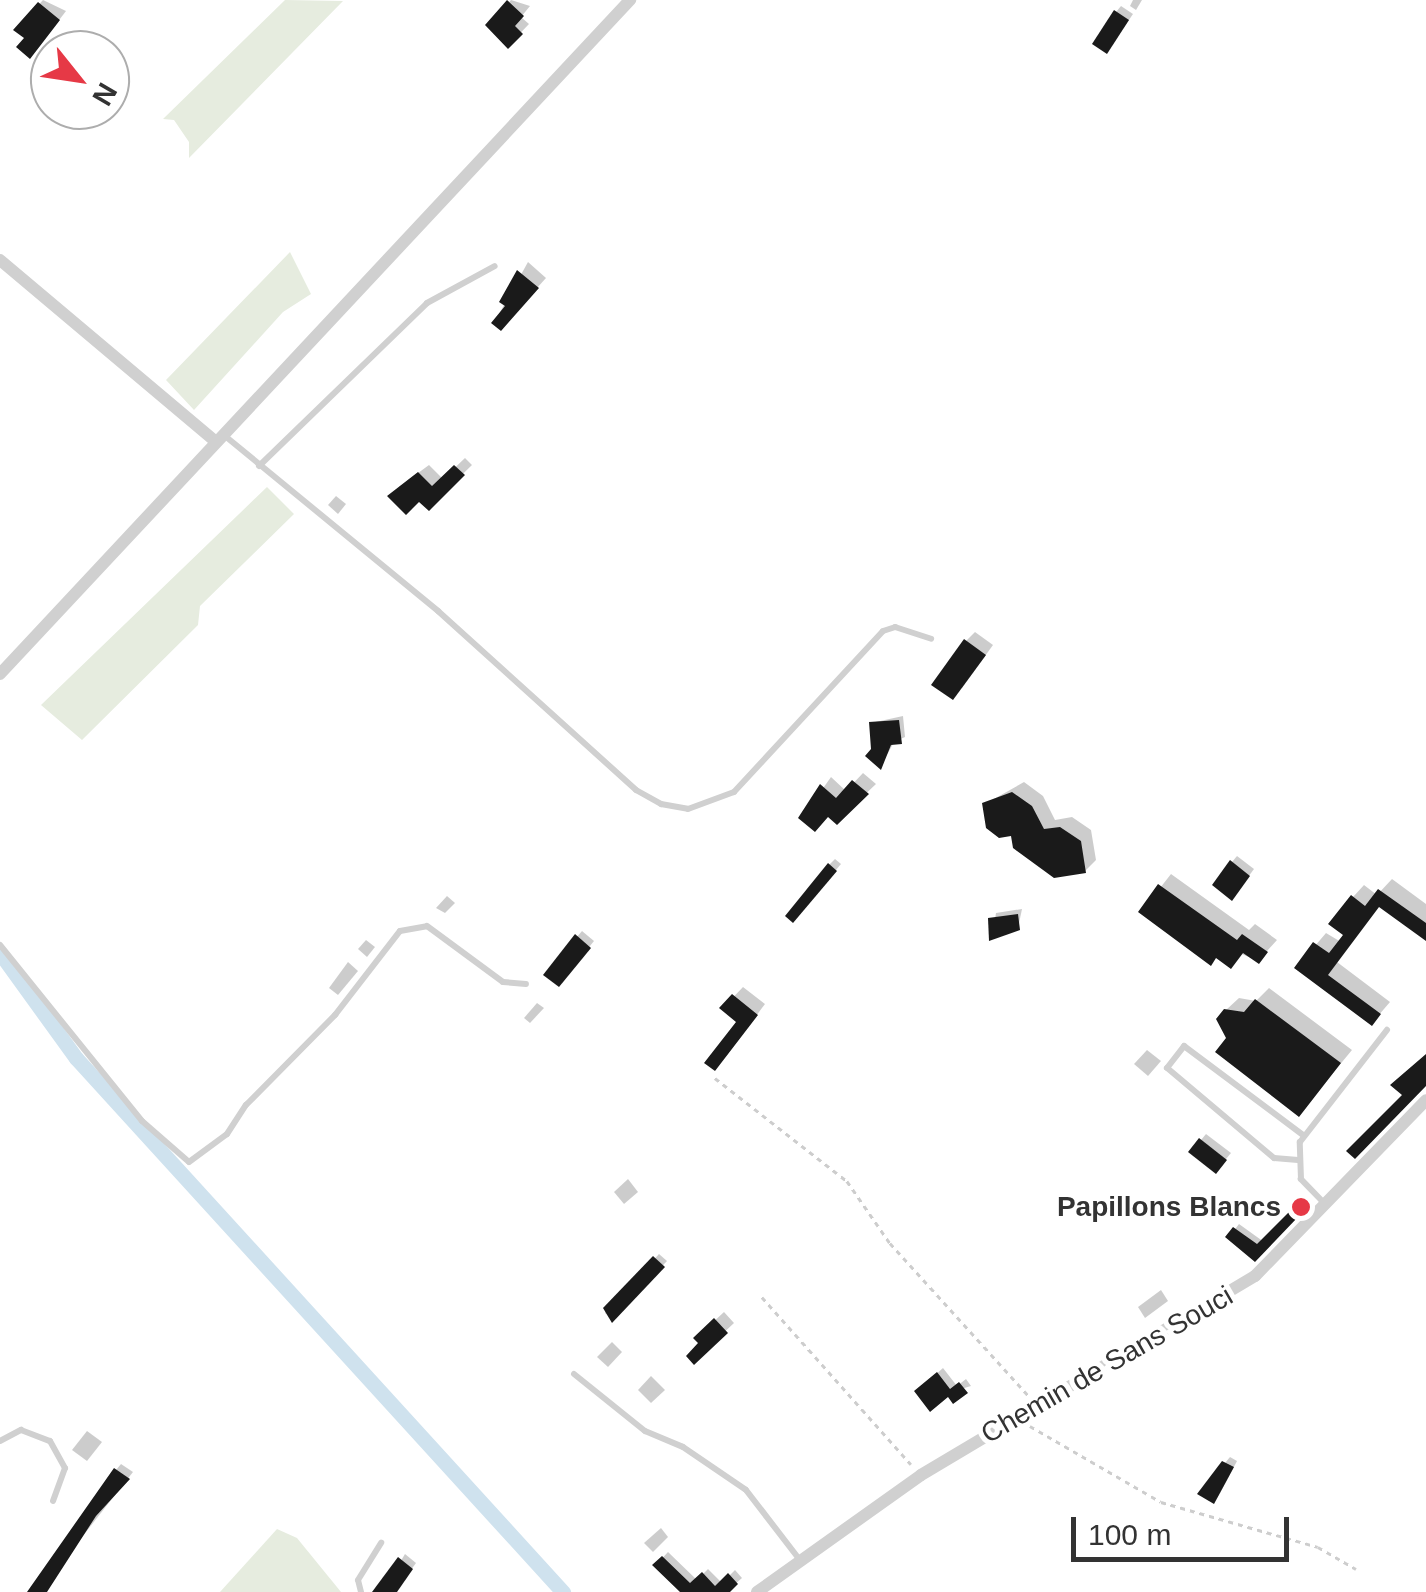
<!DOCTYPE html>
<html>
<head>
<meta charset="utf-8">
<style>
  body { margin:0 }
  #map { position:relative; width:1426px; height:1592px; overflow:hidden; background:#fff; font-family:Arial,sans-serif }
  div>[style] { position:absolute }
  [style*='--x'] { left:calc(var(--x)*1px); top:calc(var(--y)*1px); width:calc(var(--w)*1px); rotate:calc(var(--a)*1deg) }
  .green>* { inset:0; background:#e6ecdf }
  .shadow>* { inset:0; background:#0003 }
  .canal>* { height:15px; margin:-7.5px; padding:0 7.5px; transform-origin:7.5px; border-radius:7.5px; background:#cfe2ee }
  .building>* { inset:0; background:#1a1a1a }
  .path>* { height:2.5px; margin-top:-1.25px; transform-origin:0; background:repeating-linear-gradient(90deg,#cdcdcd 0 5px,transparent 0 10px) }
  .service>* { height:6px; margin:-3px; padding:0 3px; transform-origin:3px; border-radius:3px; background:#d0d0d0 }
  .minor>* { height:12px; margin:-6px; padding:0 6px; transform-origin:6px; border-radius:6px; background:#d0d0d0 }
  .dots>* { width:28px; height:28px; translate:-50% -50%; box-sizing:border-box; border:5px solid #fff; border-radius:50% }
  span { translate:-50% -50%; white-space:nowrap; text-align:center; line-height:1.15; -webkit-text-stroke:10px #fff; paint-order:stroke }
  .poi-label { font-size:28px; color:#333; font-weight:700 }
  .right { translate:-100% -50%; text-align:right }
  .street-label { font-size:28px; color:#333 }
  .north { position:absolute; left:30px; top:30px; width:100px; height:100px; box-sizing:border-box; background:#fff; border:2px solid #adadad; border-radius:50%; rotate:120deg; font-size:28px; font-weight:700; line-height:40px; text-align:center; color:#333 }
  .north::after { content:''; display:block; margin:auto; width:35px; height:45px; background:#e63946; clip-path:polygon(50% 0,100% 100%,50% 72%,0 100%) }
  .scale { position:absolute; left:1071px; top:1517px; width:218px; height:45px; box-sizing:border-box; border:5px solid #333; border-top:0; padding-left:12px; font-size:30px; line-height:35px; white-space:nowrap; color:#333; -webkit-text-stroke:8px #fff; paint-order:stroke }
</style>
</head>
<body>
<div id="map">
  <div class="green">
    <div style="clip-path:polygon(285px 0,343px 1px,189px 158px,189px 142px,174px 120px,163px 119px)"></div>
    <div style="clip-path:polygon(290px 252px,311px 294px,283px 312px,194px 410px,166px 380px)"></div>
    <div style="clip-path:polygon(267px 487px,294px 514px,200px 606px,198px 625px,82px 740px,41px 705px)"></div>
    <div style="clip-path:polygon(277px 1529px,297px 1538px,341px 1592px,220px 1592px)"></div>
  </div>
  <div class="shadow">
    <div style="clip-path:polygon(43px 0,66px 11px,38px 48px,17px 29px)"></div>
    <div style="clip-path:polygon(511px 0,530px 6px,521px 17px,529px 24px,508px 46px,488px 25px)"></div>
    <div style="clip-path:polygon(1133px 0,1142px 0,1136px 10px,1130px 6px)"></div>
    <div style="clip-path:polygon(1121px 6px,1133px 14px,1112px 45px,1116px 12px)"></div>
    <div style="clip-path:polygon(528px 262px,546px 278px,510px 318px,494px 323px)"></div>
    <div style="clip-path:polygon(465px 458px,472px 465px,428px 508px,399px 487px,429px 465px,443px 479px)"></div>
    <div style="clip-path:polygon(336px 496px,346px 504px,338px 514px,328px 505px)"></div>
    <div style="clip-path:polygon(975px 632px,993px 645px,962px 688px,966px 641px)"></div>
    <div style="clip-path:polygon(903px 716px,905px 737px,894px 742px,881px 766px,871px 723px)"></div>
    <div style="clip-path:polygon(863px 773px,876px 784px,837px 821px,828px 814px,802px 818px,831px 777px,846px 791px)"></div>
    <div style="clip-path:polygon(1024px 782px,1043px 796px,1055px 820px,1072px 817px,1091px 830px,1096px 860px,1085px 871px,985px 804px)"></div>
    <div style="clip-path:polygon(1237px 856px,1254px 869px,1237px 892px,1232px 862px)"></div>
    <div style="clip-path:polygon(835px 859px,841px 864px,799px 914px,829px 865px)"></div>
    <div style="clip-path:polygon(1171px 874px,1249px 930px,1255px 924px,1277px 940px,1258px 961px,1142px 911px)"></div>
    <div style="clip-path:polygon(1392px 879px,1426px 904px,1426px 938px,1380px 905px,1337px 962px,1390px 1002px,1372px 1023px,1297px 967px,1326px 933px,1341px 942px,1353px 897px,1364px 885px,1377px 895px)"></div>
    <div style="clip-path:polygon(447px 896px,455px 903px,445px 913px,436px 908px)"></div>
    <div style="clip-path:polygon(1022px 909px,1018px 928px,992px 938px,996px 913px)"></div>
    <div style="clip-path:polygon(582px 931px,594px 941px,563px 979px,546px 974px)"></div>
    <div style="clip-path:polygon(366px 940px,375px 947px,367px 957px,358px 949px)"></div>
    <div style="clip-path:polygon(348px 962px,358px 971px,338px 995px,329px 988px)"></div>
    <div style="clip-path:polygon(743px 987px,765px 1004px,724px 1059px,739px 1021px,723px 1008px)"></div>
    <div style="clip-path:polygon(1269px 988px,1352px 1050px,1299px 1114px,1228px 1038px,1226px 1010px,1239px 998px,1256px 1001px)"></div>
    <div style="clip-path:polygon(537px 1003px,544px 1008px,530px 1023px,524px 1018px)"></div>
    <div style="clip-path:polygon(1147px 1050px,1161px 1061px,1148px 1076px,1134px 1064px)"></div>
    <div style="clip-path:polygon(1206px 1134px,1231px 1153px,1221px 1165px,1191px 1152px)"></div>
    <div style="clip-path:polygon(628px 1179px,638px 1192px,624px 1204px,614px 1192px)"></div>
    <div style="clip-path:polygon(1296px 1209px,1300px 1212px,1255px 1258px,1229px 1237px,1239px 1224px,1264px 1242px)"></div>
    <div style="clip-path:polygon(659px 1254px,667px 1261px,612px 1319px,605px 1313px)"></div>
    <div style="clip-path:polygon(1161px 1290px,1168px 1301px,1145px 1318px,1138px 1307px)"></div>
    <div style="clip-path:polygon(724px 1312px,734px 1323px,694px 1361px,701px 1343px,696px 1338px)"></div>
    <div style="clip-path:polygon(612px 1342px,622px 1352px,608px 1367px,597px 1357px)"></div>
    <div style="clip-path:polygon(943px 1368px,957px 1386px,966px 1379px,971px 1386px,948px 1393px,923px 1386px)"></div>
    <div style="clip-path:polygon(651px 1376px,665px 1390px,651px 1403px,638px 1390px)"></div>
    <div style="clip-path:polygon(87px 1431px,102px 1442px,87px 1461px,72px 1450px)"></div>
    <div style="clip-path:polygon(1230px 1457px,1237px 1461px,1219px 1495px,1214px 1501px,1200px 1493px)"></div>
    <div style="clip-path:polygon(121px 1464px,133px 1472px,39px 1592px,116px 1470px)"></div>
    <div style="clip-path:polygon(661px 1528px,668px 1537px,653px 1552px,644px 1543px)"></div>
    <div style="clip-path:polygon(668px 1552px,697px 1580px,708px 1569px,722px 1583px,735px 1570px,742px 1578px,726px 1592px,684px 1592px,656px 1565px)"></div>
    <div style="clip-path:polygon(405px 1554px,416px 1563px,395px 1592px,382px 1592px)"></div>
  </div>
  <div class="canal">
    <div style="--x:0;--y:953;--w:130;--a:54.1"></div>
    <div style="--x:76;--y:1058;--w:723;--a:47.64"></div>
  </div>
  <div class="building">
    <div style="clip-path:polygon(507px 0,524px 16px,515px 26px,523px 34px,508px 49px,485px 25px)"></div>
    <div style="clip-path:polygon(38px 2px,60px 20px,30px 59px,16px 47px,24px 38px,13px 30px)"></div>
    <div style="clip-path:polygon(1114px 10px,1129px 20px,1107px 54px,1092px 44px)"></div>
    <div style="clip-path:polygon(517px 270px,539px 288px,501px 331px,491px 323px,505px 306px,499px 302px)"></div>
    <div style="clip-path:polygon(454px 465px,465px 475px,429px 511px,419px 502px,406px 515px,387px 496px,418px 472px,432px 486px)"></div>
    <div style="clip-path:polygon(964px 639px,986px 655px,953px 700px,931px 685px)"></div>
    <div style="clip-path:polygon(899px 720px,902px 744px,891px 745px,881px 770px,865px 756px,871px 749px,869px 722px)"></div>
    <div style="clip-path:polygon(852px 780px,869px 794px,837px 825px,828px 817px,815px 832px,798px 818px,820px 784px,836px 798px)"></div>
    <div style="clip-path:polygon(1012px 792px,1032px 806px,1044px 829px,1060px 827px,1081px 841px,1086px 873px,1054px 878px,1013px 848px,1011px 836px,999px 838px,986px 828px,982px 803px)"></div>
    <div style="clip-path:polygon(1230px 860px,1250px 876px,1232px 901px,1212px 885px)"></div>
    <div style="clip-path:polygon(828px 863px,837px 871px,793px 923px,785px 916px)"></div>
    <div style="clip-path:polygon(1158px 884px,1237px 940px,1242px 934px,1268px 952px,1259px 964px,1243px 953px,1231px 969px,1216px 958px,1211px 966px,1138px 912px)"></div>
    <div style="clip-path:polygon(1378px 889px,1426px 923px,1426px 941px,1379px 907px,1328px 975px,1381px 1014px,1372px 1026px,1294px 968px,1313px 942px,1329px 953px,1343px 935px,1328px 924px,1351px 895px,1365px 906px)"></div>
    <div style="clip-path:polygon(1018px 914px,1020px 930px,989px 941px,988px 918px)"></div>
    <div style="clip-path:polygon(575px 934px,591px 948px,559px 987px,543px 975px)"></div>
    <div style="clip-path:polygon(732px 994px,758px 1015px,715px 1071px,704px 1063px,736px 1022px,719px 1008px)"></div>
    <div style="clip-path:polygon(1255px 999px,1341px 1063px,1299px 1117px,1215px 1052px,1226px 1038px,1216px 1019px,1224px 1009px,1244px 1012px)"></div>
    <div style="clip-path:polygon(1426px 1054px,1426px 1086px,1355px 1159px,1346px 1151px,1402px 1095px,1390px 1085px)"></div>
    <div style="clip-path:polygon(1199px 1138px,1227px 1160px,1216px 1174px,1188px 1152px)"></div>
    <div style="clip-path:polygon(1290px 1211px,1298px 1217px,1255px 1262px,1225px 1237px,1233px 1227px,1257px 1244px)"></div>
    <div style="clip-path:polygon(653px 1256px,665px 1267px,612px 1323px,603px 1308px)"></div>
    <div style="clip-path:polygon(714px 1318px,728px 1333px,694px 1365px,686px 1356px,698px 1343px,693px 1338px)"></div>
    <div style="clip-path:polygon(937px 1372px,950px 1389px,959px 1382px,968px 1393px,953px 1404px,948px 1397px,930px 1412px,914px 1391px)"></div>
    <div style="clip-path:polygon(1222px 1461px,1234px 1467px,1214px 1504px,1197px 1494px)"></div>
    <div style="clip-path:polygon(114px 1468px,130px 1479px,96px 1516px,47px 1592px,27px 1592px)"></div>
    <div style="clip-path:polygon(662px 1556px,690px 1583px,702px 1572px,715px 1586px,728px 1573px,738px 1584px,730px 1592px,680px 1592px,652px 1565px)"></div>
    <div style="clip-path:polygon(398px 1557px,413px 1569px,397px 1592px,372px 1592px)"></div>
  </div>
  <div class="path">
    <div style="--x:715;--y:1078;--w:167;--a:38"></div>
    <div style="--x:847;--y:1181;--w:75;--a:55.3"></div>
    <div style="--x:890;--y:1243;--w:205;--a:47.8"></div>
    <div style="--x:762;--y:1297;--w:224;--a:48.3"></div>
    <div style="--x:1030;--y:1426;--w:151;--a:30.1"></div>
    <div style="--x:1161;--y:1502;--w:163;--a:16"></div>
    <div style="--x:1318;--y:1547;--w:44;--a:30.1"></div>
  </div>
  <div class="service">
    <div style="--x:225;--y:436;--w:276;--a:39.4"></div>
    <div style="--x:438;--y:611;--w:267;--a:42.1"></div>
    <div style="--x:636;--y:790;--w:29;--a:29"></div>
    <div style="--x:661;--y:804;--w:27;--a:10"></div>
    <div style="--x:688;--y:809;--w:49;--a:-20.3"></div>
    <div style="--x:734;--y:792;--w:219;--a:-47.2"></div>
    <div style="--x:883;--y:631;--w:13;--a:-18"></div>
    <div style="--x:895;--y:627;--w:38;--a:18"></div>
    <div style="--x:259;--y:466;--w:234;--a:-44.1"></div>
    <div style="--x:427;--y:303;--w:77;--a:-28.6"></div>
    <div style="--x:0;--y:945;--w:226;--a:51.1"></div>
    <div style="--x:142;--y:1121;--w:62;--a:41.1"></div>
    <div style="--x:189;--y:1162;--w:47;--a:-36.4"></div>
    <div style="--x:227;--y:1134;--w:35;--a:-57"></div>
    <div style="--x:246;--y:1105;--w:127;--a:-45.3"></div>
    <div style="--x:335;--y:1015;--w:106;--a:-52.3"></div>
    <div style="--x:400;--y:931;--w:27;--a:-10"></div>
    <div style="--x:427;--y:926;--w:94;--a:36.4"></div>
    <div style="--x:503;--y:982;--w:23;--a:5"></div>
    <div style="--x:1298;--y:1160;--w:24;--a:-175"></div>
    <div style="--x:1274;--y:1158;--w:140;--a:-139.9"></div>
    <div style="--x:1167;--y:1068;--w:28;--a:-52"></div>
    <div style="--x:1184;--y:1046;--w:149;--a:36.8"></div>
    <div style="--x:1325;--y:1204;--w:35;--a:-134"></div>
    <div style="--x:1301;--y:1179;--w:37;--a:-92"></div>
    <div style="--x:1300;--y:1142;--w:142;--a:-52.2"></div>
    <div style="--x:574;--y:1374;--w:91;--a:38.8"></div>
    <div style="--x:645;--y:1431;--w:41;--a:22.8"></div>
    <div style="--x:683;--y:1447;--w:76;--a:34.3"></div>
    <div style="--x:746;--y:1490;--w:88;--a:52.4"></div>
    <div style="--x:0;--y:1441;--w:24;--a:-28"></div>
    <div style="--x:21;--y:1430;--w:31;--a:21"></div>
    <div style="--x:50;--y:1441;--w:31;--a:61"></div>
    <div style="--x:65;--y:1468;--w:35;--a:110"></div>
    <div style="--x:361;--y:1592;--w:12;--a:-104"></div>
    <div style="--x:358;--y:1580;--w:44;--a:-58.1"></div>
  </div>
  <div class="minor">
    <div style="--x:0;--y:260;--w:281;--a:40.1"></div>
    <div style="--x:0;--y:674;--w:923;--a:-46.93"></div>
    <div style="--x:757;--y:1592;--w:201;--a:-35.5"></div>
    <div style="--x:921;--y:1475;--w:389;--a:-30.8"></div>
    <div style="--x:1255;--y:1276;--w:245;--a:-45.8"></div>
  </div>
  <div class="dots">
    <div style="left:1301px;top:1207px;background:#e63946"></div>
  </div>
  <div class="poi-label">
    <span class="right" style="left:1281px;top:1207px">Papillons Blancs</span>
  </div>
  <div class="street-label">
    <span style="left:1107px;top:1365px;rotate:-30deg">Chemin de Sans Souci</span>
  </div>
  <div class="north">N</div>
  <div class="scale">100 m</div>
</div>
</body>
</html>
